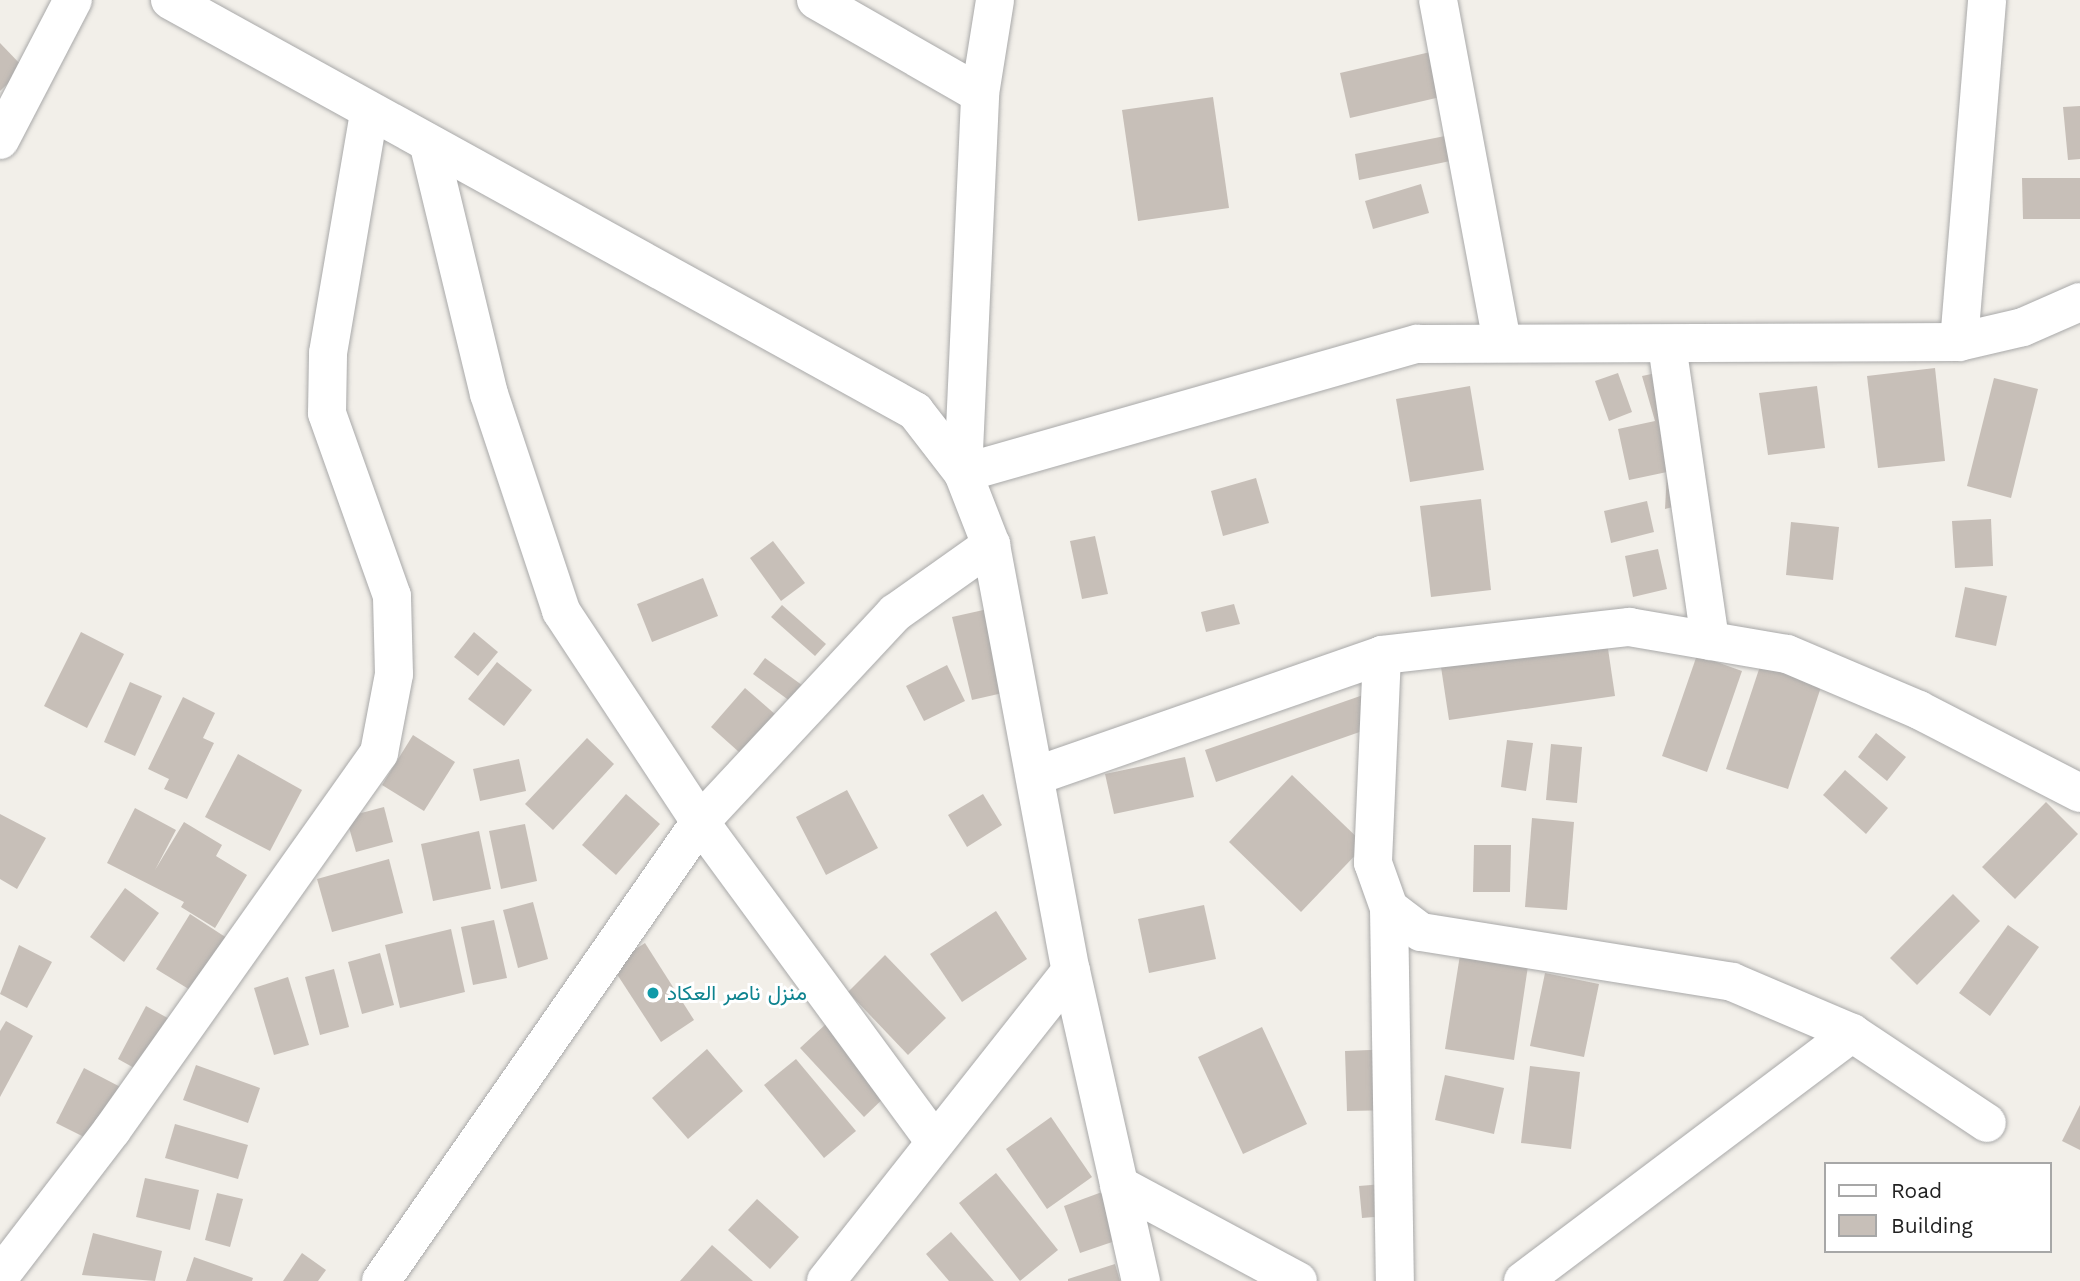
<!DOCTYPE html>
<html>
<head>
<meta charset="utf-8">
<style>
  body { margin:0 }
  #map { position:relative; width:2080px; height:1281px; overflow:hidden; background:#f2efe9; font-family:"Work Sans",Vazirmatn,sans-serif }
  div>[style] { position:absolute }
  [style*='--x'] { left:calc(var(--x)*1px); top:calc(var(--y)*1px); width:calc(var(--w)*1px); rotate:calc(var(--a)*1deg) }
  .building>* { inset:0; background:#c7bfb8 }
  .roads { filter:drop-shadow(0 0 2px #a9a9a9) drop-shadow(0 0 2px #a9a9a9) }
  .minor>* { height:38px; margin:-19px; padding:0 19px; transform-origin:19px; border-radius:19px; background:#fff }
  .dots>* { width:19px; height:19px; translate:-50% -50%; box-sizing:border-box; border:4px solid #fff; border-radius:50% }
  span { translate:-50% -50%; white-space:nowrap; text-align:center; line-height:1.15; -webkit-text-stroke:6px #fff; paint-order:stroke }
  .culture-label { font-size:21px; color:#0d838f }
  .left { translate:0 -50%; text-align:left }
  .legend { position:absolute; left:1824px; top:1162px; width:228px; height:91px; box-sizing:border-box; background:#fff; border:2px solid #a7a7a7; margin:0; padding:9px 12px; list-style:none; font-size:21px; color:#222 }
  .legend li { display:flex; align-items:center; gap:14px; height:35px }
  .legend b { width:35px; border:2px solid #a7a7a7 }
</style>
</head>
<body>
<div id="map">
  <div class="building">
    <div style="clip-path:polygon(0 43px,24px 68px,0 91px)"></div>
    <div style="clip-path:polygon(1439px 50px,1449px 95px,1350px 118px,1340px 73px)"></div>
    <div style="clip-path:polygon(1213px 97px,1229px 208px,1138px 221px,1122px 110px)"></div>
    <div style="clip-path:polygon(2080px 106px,2080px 159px,2068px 160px,2063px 107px)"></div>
    <div style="clip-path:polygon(1455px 134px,1460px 159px,1359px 180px,1355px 154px)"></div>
    <div style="clip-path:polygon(2022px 178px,2080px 178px,2080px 219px,2023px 219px)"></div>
    <div style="clip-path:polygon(1421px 184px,1429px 213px,1373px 229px,1365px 201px)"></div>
    <div style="clip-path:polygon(1935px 368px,1945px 461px,1878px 468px,1867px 376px)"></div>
    <div style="clip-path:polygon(1661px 372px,1704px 499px,1665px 509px,1667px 472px,1629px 480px,1618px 429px,1655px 421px,1642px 376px)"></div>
    <div style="clip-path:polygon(1618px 373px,1632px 412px,1609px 421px,1595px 381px)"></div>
    <div style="clip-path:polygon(1994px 378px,2038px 389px,2011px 498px,1967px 486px)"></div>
    <div style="clip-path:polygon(1470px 386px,1484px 470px,1410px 482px,1396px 399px)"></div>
    <div style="clip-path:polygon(1817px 386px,1825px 448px,1768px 455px,1759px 393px)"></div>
    <div style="clip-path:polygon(1256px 478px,1269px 523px,1223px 536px,1211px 491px)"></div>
    <div style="clip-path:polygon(1481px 499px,1491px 590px,1431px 597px,1420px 506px)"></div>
    <div style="clip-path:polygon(1647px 501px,1654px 532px,1611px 543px,1604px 511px)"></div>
    <div style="clip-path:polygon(1991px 519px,1993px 566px,1955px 568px,1952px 521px)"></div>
    <div style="clip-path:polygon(1791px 522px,1839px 527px,1833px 580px,1786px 575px)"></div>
    <div style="clip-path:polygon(1095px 536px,1108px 594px,1082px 599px,1070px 541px)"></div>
    <div style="clip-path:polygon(773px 541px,805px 583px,781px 601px,750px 558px)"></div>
    <div style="clip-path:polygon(1658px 549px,1667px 589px,1633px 597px,1625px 556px)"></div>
    <div style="clip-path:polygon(703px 578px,718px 616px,652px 642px,637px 604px)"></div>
    <div style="clip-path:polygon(1965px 587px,2007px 596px,1996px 646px,1955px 637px)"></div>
    <div style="clip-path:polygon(1234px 604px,1240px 624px,1206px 632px,1201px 612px)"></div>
    <div style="clip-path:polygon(782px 605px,826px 644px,815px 656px,771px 617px)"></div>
    <div style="clip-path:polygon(997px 607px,1016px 690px,972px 700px,952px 617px)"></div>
    <div style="clip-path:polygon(81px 632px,124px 654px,87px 728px,44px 706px)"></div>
    <div style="clip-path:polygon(474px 632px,498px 652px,478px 676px,454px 657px)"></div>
    <div style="clip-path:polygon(1607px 642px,1615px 696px,1449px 720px,1441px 667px)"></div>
    <div style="clip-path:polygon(1768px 642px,1829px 662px,1788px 789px,1726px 769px)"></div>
    <div style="clip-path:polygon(1697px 655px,1742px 671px,1707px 772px,1662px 756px)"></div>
    <div style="clip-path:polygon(765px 658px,810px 691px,798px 707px,753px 674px)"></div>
    <div style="clip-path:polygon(497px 662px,532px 690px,504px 726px,468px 699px)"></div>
    <div style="clip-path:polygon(947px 665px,965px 701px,924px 721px,906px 686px)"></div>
    <div style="clip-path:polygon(130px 682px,162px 696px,135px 756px,104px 742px)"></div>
    <div style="clip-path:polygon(1386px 687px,1397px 719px,1216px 782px,1205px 750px)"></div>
    <div style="clip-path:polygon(745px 688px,784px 722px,749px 761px,711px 727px)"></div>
    <div style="clip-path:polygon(183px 697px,215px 713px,203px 738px,214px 743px,187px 799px,164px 789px,169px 779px,148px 769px)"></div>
    <div style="clip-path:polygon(1876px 733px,1906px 757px,1887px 781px,1858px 757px)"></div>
    <div style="clip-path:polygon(413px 735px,455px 762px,424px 811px,382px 785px)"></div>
    <div style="clip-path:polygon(587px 738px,614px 764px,553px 830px,525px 804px)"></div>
    <div style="clip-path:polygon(1507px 740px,1533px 743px,1526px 791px,1501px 787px)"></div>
    <div style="clip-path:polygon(1551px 744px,1582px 747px,1577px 803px,1546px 800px)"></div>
    <div style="clip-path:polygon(238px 754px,302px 790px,270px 851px,205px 817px)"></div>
    <div style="clip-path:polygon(1185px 757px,1194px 797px,1114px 814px,1105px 774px)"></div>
    <div style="clip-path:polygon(519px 759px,526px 791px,480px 801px,473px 769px)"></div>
    <div style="clip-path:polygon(1845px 770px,1888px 808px,1866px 834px,1823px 795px)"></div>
    <div style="clip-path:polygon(1292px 775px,1365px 845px,1301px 912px,1229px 842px)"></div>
    <div style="clip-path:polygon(847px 790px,878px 848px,826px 875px,796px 817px)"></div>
    <div style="clip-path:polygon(626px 794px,660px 824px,616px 875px,582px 845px)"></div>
    <div style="clip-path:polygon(983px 794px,1002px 825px,967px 847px,948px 815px)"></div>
    <div style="clip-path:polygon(2046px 802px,2078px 834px,2015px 899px,1982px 867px)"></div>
    <div style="clip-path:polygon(384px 807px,393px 842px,356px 852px,346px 817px)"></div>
    <div style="clip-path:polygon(135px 808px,176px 830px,155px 870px,184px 822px,222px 845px,216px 856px,247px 875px,215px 928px,181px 907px,184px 902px,107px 863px)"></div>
    <div style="clip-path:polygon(0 814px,46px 838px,17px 889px,0 879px)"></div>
    <div style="clip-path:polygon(1532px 818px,1574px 822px,1567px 910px,1525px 907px)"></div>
    <div style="clip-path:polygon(525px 824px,537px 881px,501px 889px,489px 831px)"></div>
    <div style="clip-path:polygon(479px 831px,491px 889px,433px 901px,421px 844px)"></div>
    <div style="clip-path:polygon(1474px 845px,1511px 845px,1510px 892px,1473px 892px)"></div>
    <div style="clip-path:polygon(389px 859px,403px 913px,332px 932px,317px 879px)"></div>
    <div style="clip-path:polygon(125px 888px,159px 913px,124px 962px,90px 937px)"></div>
    <div style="clip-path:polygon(1953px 894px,1980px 921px,1917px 985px,1890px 958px)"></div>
    <div style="clip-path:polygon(533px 902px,548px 959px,518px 968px,503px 910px)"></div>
    <div style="clip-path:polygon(1204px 905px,1216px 959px,1149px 973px,1138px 919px)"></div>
    <div style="clip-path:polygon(996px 911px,1027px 959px,962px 1002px,930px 954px)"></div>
    <div style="clip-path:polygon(190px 914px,233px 942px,200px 996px,156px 969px)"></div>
    <div style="clip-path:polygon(494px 920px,507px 978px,473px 985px,461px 927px)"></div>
    <div style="clip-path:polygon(2008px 925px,2039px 947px,1990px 1016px,1959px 993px)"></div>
    <div style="clip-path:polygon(451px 929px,465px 992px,400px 1008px,385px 945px)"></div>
    <div style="clip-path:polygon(645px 943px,694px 1020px,661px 1042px,611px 965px)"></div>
    <div style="clip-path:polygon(19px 945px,52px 962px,27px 1008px,0 994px)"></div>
    <div style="clip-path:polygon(380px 953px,394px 1005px,362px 1014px,348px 962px)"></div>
    <div style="clip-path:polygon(885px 955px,946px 1018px,908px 1055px,848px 992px)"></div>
    <div style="clip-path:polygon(1460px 955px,1528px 966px,1514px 1060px,1445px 1049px)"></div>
    <div style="clip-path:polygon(334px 969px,349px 1027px,320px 1035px,305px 977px)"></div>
    <div style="clip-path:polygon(1545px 973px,1599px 984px,1584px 1057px,1530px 1046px)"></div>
    <div style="clip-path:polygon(288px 977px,309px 1045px,274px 1055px,254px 988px)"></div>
    <div style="clip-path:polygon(146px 1006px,182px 1026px,154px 1079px,118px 1059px)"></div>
    <div style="clip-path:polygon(6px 1021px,33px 1036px,0 1097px,0 1031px)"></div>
    <div style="clip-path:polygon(827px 1023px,890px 1092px,864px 1117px,800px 1048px)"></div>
    <div style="clip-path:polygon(1262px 1027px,1307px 1124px,1243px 1154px,1198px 1057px)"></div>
    <div style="clip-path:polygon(707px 1049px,743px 1091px,688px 1139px,652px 1098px)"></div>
    <div style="clip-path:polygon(1395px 1049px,1397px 1110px,1347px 1111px,1345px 1051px)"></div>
    <div style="clip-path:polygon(796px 1059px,856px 1131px,824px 1158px,764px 1085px)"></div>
    <div style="clip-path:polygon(196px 1065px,260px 1088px,248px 1123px,183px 1100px)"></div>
    <div style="clip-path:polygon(1530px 1066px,1580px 1072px,1571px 1149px,1521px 1143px)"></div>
    <div style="clip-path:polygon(84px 1068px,130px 1092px,102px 1146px,56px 1123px)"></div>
    <div style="clip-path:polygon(1445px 1075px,1504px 1088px,1494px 1134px,1435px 1120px)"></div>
    <div style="clip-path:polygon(2080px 1105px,2080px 1150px,2062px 1141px)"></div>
    <div style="clip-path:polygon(1051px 1117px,1092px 1177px,1047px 1209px,1006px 1149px)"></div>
    <div style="clip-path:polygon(175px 1124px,248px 1145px,238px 1179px,165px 1158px)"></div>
    <div style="clip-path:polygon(996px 1173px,1058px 1250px,1020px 1281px,959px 1203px)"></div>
    <div style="clip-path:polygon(145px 1178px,199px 1190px,190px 1230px,136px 1217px)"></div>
    <div style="clip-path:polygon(1395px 1183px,1398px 1215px,1362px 1218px,1359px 1186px)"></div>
    <div style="clip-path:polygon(1102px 1192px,1118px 1240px,1080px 1253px,1064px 1206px)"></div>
    <div style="clip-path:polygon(217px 1193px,243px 1199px,230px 1247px,205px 1240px)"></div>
    <div style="clip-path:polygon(757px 1199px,799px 1237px,770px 1269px,728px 1230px)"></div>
    <div style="clip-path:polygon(951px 1232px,994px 1281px,949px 1281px,926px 1254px)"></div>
    <div style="clip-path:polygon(93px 1233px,162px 1251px,155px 1281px,82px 1275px)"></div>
    <div style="clip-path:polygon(712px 1245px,753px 1281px,680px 1281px)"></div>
    <div style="clip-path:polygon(302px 1253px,326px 1270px,318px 1281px,283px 1281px)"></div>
    <div style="clip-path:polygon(194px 1257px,253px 1278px,252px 1281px,186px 1281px)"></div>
    <div style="clip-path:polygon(1115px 1264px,1120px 1281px,1068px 1281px,1068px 1279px)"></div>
  </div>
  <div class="roads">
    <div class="minor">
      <div style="--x:170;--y:0;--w:851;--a:28.88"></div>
      <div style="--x:915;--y:411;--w:78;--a:52.3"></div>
      <div style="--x:963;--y:473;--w:77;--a:68.7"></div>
      <div style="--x:991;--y:545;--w:433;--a:79.4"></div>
      <div style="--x:1071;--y:971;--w:318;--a:77.3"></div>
      <div style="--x:816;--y:0;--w:189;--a:29.8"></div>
      <div style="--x:1438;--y:0;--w:348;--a:79.4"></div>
      <div style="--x:0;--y:140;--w:158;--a:-62.5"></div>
      <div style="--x:429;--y:146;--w:255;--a:76.4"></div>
      <div style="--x:489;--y:394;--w:229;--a:71.6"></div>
      <div style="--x:561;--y:611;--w:253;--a:56.6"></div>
      <div style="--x:700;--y:822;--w:395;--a:53.7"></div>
      <div style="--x:1959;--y:342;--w:343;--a:-85.3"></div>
      <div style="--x:1667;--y:345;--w:299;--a:81.7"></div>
      <div style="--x:963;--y:473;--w:472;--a:-15.9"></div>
      <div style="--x:1417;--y:344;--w:542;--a:-0.21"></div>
      <div style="--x:1959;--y:342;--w:66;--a:-13.2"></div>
      <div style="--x:2023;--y:327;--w:62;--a:-23.7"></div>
      <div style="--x:963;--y:473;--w:379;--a:-87.4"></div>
      <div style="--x:980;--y:94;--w:95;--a:-80.9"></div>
      <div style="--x:1382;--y:655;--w:208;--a:92.5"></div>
      <div style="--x:1373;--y:863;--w:48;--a:70.4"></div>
      <div style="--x:1389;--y:908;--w:40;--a:37"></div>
      <div style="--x:1421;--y:932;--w:315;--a:9.1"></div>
      <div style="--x:1732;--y:982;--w:130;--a:23"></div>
      <div style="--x:1852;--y:1033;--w:162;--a:33.7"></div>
      <div style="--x:1038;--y:775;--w:364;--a:-19.2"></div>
      <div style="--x:1382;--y:655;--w:249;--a:-6.5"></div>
      <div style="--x:1629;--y:627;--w:160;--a:9.7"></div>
      <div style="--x:1787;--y:654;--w:143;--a:23"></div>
      <div style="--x:1919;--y:710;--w:181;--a:27.3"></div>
      <div style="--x:1389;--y:908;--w:373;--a:89.1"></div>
      <div style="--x:1119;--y:1185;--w:203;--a:28.2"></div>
      <div style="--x:0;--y:1276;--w:184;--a:-52.5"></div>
      <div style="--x:112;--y:1130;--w:462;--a:-54.7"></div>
      <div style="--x:379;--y:753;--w:80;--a:-79.2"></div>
      <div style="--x:394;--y:674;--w:78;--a:-91.5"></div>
      <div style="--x:392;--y:596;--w:194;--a:-109.6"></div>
      <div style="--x:327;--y:413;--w:60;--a:-89"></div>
      <div style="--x:328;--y:353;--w:243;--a:-80.3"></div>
      <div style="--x:381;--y:1281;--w:559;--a:-55.2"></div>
      <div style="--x:700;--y:822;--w:286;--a:-47"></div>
      <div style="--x:895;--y:613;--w:118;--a:-35.3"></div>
      <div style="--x:826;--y:1281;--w:395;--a:-51.7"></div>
      <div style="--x:1523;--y:1281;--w:412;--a:-37"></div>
    </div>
  </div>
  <div class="dots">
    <div style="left:653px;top:993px;background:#0f9aa8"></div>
  </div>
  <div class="culture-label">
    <span class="left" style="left:667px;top:993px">منزل ناصر العكاد</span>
  </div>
  <ul class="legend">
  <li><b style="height:9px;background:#fff"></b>Road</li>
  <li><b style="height:19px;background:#c7bfb8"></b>Building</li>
  </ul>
</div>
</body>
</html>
